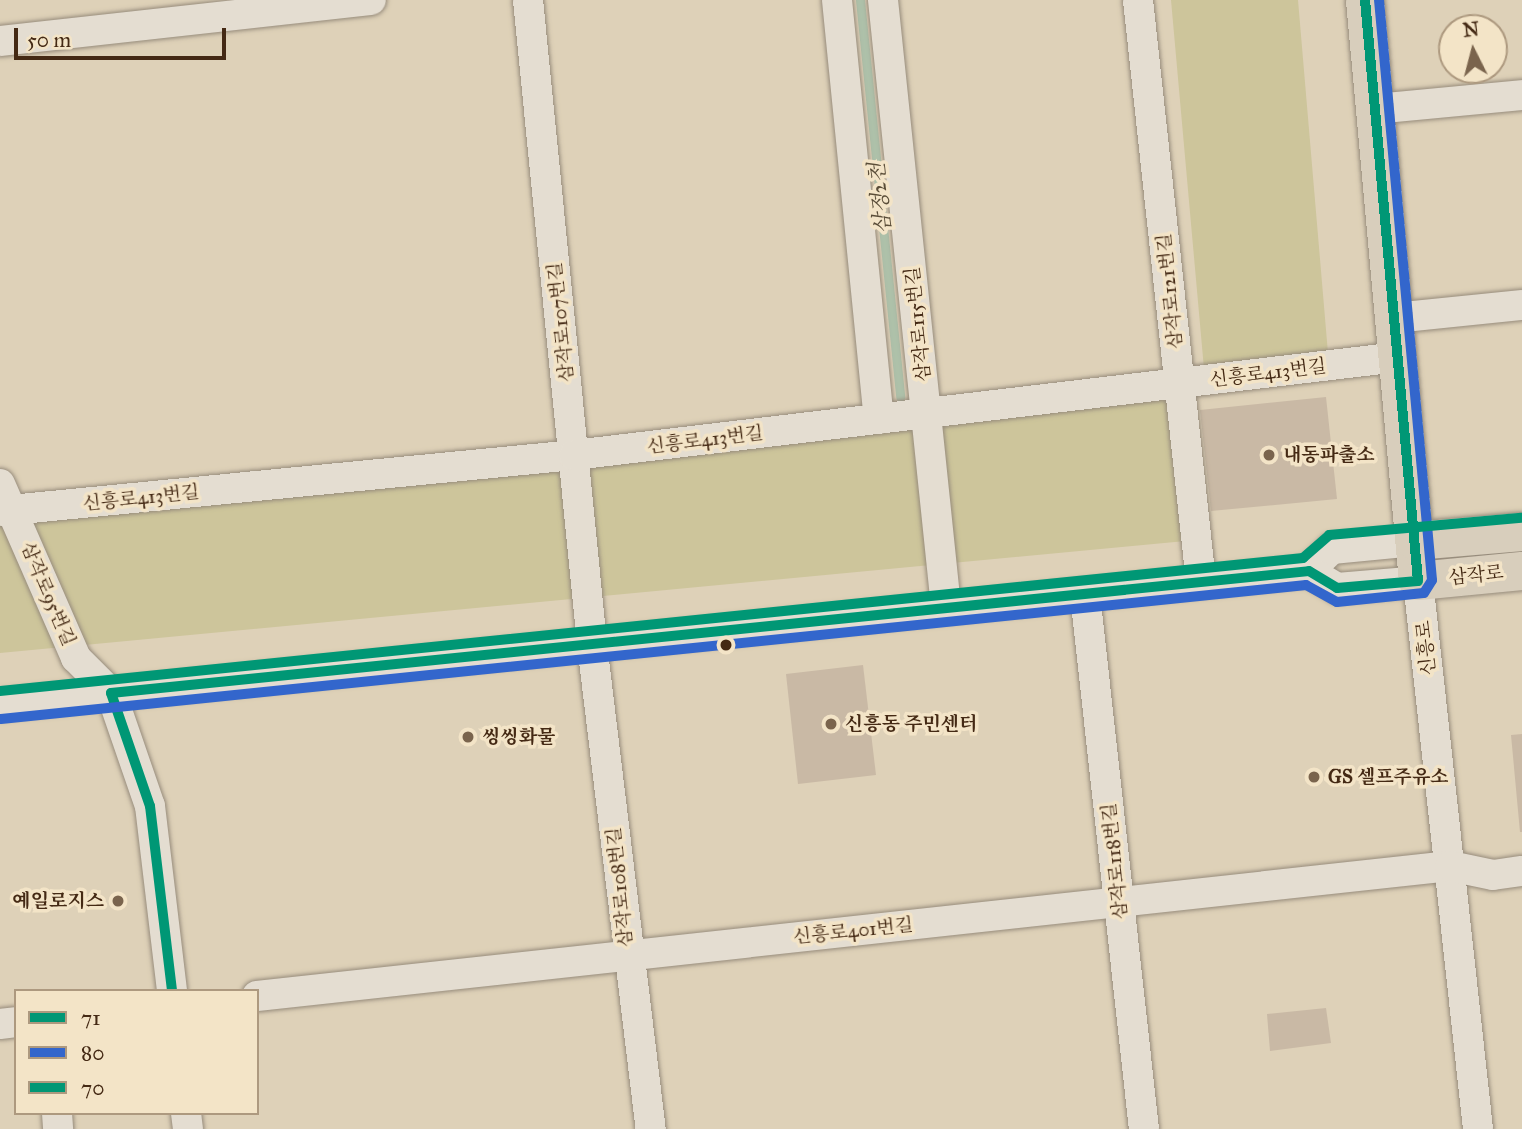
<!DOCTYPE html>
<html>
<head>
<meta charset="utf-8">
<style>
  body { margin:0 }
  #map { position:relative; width:1522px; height:1129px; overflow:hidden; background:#ded1b8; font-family:"IM FELL Great Primer","Noto Serif KR",serif }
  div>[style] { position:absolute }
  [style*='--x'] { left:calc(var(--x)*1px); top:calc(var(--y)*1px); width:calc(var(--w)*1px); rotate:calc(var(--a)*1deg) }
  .green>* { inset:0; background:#cdc59b }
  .stream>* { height:9px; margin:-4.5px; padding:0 4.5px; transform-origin:4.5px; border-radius:4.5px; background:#aec1aa }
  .building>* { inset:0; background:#c9b9a5 }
  .roads { filter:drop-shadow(0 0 2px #978c7c) drop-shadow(0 0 2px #978c7c) }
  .minor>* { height:30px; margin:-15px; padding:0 15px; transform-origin:15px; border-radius:15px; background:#e4ddd1 }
  .major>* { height:38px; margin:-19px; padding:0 19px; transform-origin:19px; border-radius:19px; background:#d8cebc }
  .bus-1>* { height:10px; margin:-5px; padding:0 5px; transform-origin:5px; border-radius:5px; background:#009775 }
  .bus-2>* { height:10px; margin:-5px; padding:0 5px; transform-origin:5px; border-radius:5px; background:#36c }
  .bus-3>* { height:10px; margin:-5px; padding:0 5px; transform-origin:5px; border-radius:5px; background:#009775 }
  .dots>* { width:19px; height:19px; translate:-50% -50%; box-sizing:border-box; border:4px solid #f3e4c7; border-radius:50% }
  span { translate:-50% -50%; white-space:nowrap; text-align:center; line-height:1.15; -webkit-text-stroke:7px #f3e4c7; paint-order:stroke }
  .street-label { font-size:19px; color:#442914 }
  .poi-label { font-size:19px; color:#442914; font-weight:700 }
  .left { translate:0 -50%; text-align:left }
  .right { translate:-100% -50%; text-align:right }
  .water-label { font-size:21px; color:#5a4d38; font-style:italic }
  .legend { position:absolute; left:14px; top:989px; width:245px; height:126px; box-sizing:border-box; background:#f3e4c7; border:2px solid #ad997f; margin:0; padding:9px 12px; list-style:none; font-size:21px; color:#442914 }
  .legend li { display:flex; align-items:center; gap:14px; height:35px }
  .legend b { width:35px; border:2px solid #ad997f }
  .north { position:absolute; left:1438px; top:14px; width:70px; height:70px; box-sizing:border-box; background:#f3e4c7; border:2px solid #ad997f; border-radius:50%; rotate:354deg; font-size:19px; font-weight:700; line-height:28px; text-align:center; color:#442914 }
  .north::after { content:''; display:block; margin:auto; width:24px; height:32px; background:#7a644d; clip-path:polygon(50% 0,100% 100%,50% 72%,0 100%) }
  .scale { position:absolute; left:14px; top:28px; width:212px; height:32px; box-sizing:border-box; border:4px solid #442914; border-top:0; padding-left:9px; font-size:21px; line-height:24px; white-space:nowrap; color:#442914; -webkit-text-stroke:5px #f3e4c7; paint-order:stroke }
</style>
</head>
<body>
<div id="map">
  <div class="green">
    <div style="clip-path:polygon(1171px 0,1298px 0,1329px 365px,1205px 380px)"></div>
    <div style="clip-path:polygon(1180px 383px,1196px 540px,0 653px,0 513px)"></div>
  </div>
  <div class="stream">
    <div style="--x:860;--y:0;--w:399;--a:84.2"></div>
  </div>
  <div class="building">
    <div style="clip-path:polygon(1326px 397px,1337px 499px,1211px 511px,1200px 410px)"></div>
    <div style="clip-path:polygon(863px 665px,876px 775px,798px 784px,786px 674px)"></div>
    <div style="clip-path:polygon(1522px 734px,1522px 832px,1520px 832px,1511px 735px)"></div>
    <div style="clip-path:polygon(1326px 1008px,1331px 1043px,1270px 1051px,1267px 1014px)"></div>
  </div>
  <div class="roads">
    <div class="minor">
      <div style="--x:528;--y:0;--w:647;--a:84.32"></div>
      <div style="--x:592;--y:644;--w:489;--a:83.1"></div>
      <div style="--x:837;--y:0;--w:421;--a:84.3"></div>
      <div style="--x:883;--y:0;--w:610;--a:84.07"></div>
      <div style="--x:1138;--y:0;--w:585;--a:83.82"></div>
      <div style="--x:0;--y:41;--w:373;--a:-6.3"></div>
      <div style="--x:1375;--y:109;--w:148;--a:-5.4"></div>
      <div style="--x:1394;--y:318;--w:129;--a:-5.8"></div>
      <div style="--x:0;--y:484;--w:190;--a:66.4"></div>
      <div style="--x:76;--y:658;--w:49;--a:45"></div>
      <div style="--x:111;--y:693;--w:120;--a:71"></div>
      <div style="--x:150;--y:806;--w:186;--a:83.2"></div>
      <div style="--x:0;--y:511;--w:577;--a:-5.57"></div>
      <div style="--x:574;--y:455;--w:830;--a:-6.78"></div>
      <div style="--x:1309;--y:571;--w:32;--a:-44"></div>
      <div style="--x:1332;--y:549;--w:83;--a:-5.5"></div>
      <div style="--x:1085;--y:594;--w:538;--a:83.71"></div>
      <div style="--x:0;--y:705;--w:1316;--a:-5.84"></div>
      <div style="--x:1309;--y:571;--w:33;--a:31"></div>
      <div style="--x:1337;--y:588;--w:81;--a:-4.9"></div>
      <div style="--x:1418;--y:581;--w:551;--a:83.75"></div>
      <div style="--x:257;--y:996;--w:1200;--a:-6.22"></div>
      <div style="--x:1450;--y:866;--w:44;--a:11.8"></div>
      <div style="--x:1493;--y:875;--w:29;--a:-8"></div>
      <div style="--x:0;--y:1024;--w:16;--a:-7"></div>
      <div style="--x:57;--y:1113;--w:16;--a:86"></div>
      <div style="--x:186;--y:1113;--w:16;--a:83"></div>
    </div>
    <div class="major">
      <div style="--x:1365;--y:0;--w:583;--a:84.79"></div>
      <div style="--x:1418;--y:581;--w:104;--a:-5.5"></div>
      <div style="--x:1415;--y:541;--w:107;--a:-4.8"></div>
    </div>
  </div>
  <div class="bus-1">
    <div style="--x:111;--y:693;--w:1204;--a:-5.81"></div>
    <div style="--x:1309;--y:571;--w:33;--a:31"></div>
    <div style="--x:1337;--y:588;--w:81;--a:-4.9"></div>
    <div style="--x:1418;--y:581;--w:583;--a:-95.21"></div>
    <div style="--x:111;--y:693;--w:120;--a:71"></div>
    <div style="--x:150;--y:806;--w:186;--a:83.2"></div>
  </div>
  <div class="bus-2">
    <div style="--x:1;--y:719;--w:1312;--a:-5.86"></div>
    <div style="--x:1306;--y:585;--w:35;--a:29"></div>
    <div style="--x:1337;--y:602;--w:87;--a:-5.9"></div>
    <div style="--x:1424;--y:593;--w:15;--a:-58"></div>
    <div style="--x:1432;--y:580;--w:582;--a:-95.22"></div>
  </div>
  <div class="bus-3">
    <div style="--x:0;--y:691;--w:1310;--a:-5.83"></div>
    <div style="--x:1303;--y:558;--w:35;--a:-41"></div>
    <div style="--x:1329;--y:535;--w:193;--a:-5.1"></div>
  </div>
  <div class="dots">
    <div style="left:1269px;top:455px;background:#7a644d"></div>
    <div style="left:726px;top:645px;background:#442914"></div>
    <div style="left:831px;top:724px;background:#7a644d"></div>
    <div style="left:468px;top:737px;background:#7a644d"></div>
    <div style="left:1314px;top:777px;background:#7a644d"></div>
    <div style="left:118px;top:901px;background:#7a644d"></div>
  </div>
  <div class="street-label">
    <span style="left:1170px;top:291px;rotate:-96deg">삼작로121번길</span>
    <span style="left:561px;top:322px;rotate:-96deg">삼작로107번길</span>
    <span style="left:918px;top:324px;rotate:-96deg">삼작로115번길</span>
    <span style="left:1268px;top:373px;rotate:-7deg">신흥로413번길</span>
    <span style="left:705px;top:440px;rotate:-7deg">신흥로413번길</span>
    <span style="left:141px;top:498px;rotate:-6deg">신흥로413번길</span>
    <span style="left:1476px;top:575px;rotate:-6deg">삼작로</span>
    <span style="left:48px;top:594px;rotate:67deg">삼작로95번길</span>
    <span style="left:1426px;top:648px;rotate:-96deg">신흥로</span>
    <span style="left:1115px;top:861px;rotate:-96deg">삼작로118번길</span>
    <span style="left:620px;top:887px;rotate:-96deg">삼작로108번길</span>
    <span style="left:853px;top:931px;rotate:-6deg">신흥로401번길</span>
  </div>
  <div class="poi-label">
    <span class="left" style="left:1283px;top:455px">내동파출소</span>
    <span class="left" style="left:845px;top:724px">신흥동 주민센터</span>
    <span class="left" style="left:482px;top:737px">씽씽화물</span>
    <span class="left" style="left:1328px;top:777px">GS 셀프주유소</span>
    <span class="right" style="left:104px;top:901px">예일로지스</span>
  </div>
  <div class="water-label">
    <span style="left:880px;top:198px;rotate:-96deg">삼정2천</span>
  </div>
  <ul class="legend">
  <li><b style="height:9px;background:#009775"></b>71</li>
  <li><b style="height:9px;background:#36c"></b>80</li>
  <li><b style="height:9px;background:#009775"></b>70</li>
  </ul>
  <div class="north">N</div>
  <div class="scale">50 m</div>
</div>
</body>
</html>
